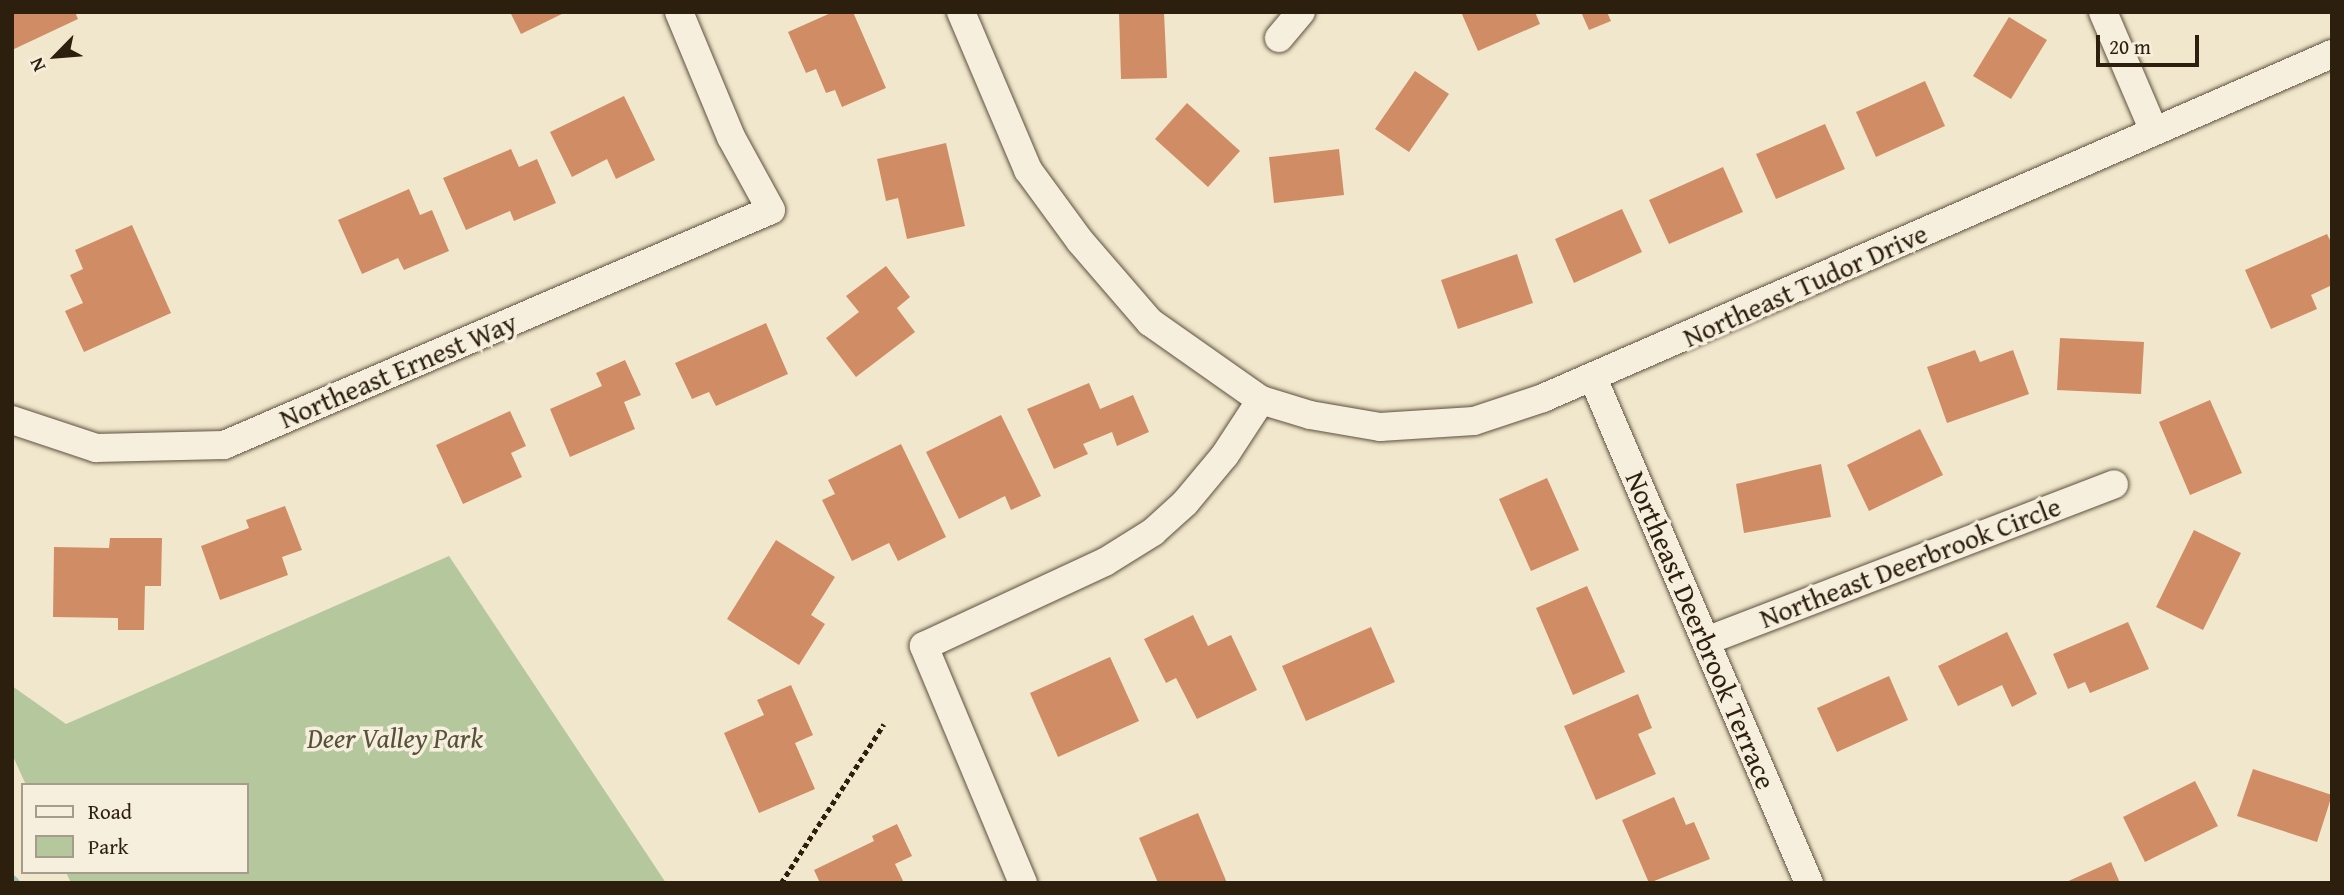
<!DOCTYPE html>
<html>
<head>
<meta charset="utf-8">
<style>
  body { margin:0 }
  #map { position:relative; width:2344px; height:895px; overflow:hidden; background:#f1e7cc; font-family:"Gentium Book Plus",serif }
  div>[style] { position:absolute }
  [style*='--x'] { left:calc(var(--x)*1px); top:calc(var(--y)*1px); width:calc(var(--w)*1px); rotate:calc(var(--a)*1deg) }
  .green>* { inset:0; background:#b4c79d }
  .stream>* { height:10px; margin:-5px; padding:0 5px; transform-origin:5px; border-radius:5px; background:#9bc0b5 }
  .building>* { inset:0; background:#d08d65 }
  .path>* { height:4.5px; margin-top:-2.25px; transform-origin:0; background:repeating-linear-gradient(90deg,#2d1f0e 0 5px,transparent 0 8.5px) }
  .roads { filter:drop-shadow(0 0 2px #5e513e) drop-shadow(0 0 2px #5e513e) }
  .street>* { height:28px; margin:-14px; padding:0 14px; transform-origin:14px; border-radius:14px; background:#f6efde }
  span { translate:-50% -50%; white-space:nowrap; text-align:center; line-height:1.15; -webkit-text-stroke:7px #f6efde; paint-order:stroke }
  .street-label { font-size:28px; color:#2d1f0e }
  .park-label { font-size:28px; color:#565139; font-style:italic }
  .frame { position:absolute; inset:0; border:14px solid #2d1f0e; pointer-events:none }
  .legend { position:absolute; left:21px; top:783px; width:228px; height:91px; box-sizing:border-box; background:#f6efde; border:2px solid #a69c8b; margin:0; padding:9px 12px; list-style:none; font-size:21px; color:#2d1f0e }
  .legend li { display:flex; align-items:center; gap:14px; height:35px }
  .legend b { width:35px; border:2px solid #a69c8b }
  .north { position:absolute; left:21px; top:21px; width:70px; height:70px; -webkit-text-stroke:5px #f6efde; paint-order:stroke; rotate:245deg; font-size:19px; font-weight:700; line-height:28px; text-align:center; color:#2d1f0e }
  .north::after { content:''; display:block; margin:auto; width:24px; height:32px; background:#2d1f0e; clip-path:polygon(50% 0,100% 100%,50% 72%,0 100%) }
  .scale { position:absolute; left:2096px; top:35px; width:103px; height:32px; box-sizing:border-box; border:4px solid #2d1f0e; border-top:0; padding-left:9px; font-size:21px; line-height:24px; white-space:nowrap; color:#2d1f0e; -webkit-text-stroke:5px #f6efde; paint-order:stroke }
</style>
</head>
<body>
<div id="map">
  <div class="green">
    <div style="clip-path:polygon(449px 556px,666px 883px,71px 883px,66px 872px,247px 872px,247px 785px,26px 785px,12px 754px,12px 686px,66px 724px)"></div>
  </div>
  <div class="stream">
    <div style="--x:12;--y:880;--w:4;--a:45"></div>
  </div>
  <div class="building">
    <div style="clip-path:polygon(12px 12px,75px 12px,78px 19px,12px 50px)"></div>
    <div style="clip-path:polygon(510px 12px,566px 12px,521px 34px)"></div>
    <div style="clip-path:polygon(833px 12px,853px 12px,886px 88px,842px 107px,835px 90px,826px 93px,816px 69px,806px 73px,788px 32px)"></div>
    <div style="clip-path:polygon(1119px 12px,1164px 12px,1167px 78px,1121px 79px)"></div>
    <div style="clip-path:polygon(1461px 12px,1535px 12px,1540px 24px,1478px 51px)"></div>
    <div style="clip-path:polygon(1581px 12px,1607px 12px,1611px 21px,1589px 30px)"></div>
    <div style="clip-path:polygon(2009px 17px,2047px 40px,2011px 99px,1973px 76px)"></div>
    <div style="clip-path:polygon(1415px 71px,1449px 94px,1409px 152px,1375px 129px)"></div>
    <div style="clip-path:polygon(1925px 81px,1945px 126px,1876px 157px,1856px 112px)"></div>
    <div style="clip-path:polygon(624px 96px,655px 160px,616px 179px,607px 159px,572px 177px,550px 132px)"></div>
    <div style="clip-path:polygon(1187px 103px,1240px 151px,1208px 187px,1155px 139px)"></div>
    <div style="clip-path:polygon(1825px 124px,1845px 169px,1776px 199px,1756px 154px)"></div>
    <div style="clip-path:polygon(946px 143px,965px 226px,907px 239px,898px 198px,886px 201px,877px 159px)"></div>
    <div style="clip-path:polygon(511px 149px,519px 167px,537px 159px,556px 203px,514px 221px,510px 211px,466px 230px,443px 178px)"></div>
    <div style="clip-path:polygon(1339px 149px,1344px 195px,1274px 203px,1269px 157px)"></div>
    <div style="clip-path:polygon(1723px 167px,1743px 212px,1669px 244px,1649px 200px)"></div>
    <div style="clip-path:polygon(409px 189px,420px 215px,432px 210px,449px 251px,404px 270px,398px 258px,362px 274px,338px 220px)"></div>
    <div style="clip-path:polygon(1622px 209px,1642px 252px,1574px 283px,1555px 239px)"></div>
    <div style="clip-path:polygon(132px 225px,171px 313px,84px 352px,65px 311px,83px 303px,70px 275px,83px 269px,75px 250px)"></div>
    <div style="clip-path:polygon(2327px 234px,2332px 244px,2332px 285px,2311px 295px,2317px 309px,2271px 329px,2245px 270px)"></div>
    <div style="clip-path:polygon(1517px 254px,1533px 303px,1458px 329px,1441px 280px)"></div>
    <div style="clip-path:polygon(886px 266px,910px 297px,897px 308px,915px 332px,856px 377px,826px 338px,859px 312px,846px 296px)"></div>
    <div style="clip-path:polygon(766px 323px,788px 374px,716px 406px,709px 392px,692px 399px,675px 363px)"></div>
    <div style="clip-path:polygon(2060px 338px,2144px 342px,2141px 394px,2057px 390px)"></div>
    <div style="clip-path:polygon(1975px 350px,1980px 362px,2013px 350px,2029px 394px,1947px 423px,1927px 367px)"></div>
    <div style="clip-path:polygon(625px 360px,641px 395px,624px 402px,635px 429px,570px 457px,550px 409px,602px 386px,596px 373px)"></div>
    <div style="clip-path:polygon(1089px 383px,1100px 409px,1133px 395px,1149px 432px,1117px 446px,1112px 432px,1083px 444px,1088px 454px,1054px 469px,1027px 409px)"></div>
    <div style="clip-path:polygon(2210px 400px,2242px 473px,2190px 495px,2159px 422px)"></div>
    <div style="clip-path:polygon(510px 411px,526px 446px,511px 453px,522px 477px,463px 504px,436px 445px)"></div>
    <div style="clip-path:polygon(1001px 415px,1041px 496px,1011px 510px,1005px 496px,959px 519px,926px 452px)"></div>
    <div style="clip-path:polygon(1920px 429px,1943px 475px,1869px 511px,1847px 465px)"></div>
    <div style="clip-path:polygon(901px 444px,946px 537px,898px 561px,889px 543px,852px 561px,822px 500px,835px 494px,828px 480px)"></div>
    <div style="clip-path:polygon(1821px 464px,1831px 517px,1744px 533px,1736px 484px)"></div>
    <div style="clip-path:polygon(1547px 478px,1579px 550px,1531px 571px,1499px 499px)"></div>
    <div style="clip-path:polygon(285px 506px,302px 550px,282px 557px,288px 575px,220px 600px,201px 546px,249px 528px,246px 520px)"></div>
    <div style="clip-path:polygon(2194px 530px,2241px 553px,2203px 630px,2156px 607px)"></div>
    <div style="clip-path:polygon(110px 538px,162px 538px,161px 586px,145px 586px,144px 630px,118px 630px,118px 618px,53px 617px,54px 547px,109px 548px)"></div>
    <div style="clip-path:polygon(776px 540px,835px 577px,811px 615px,825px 624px,799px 665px,727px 619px)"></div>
    <div style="clip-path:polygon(1587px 586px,1625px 672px,1573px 695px,1536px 608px)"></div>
    <div style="clip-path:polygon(1193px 615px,1208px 646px,1231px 635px,1257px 690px,1197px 719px,1176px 678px,1166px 683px,1144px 639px)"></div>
    <div style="clip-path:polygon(2128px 622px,2149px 669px,2090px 693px,2085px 682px,2068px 689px,2053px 654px)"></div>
    <div style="clip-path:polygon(1371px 627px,1395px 682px,1306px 721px,1282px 666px)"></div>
    <div style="clip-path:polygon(2007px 632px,2037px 694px,2012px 707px,2002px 685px,1958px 706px,1938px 666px)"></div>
    <div style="clip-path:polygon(1110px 657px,1139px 721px,1058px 757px,1030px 693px)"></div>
    <div style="clip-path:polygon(1889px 676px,1908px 720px,1837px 752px,1817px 708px)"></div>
    <div style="clip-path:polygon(791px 685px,813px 735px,795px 743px,815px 789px,759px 813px,724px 733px,764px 715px,757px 700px)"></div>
    <div style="clip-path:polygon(1638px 694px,1652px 728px,1638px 734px,1656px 774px,1596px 800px,1564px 726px)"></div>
    <div style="clip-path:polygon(2253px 769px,2332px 795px,2317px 842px,2237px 816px)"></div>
    <div style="clip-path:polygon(2195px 781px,2218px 826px,2145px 862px,2123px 817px)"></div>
    <div style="clip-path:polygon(1674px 797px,1686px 825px,1694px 822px,1710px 859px,1649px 883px,1622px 820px)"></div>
    <div style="clip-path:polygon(1198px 813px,1227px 883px,1158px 883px,1139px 838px)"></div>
    <div style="clip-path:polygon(897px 824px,912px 856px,895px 864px,904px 883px,820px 883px,814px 870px,874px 841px,872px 836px)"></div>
    <div style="clip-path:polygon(2111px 862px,2120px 883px,2064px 883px)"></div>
  </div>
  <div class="path">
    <div style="--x:781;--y:883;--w:189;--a:-57.1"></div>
  </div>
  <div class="roads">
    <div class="street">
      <div style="--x:961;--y:12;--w:172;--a:67"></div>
      <div style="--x:1028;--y:170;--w:88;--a:53.8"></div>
      <div style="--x:1080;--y:241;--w:107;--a:49.2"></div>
      <div style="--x:1150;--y:322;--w:136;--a:35.1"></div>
      <div style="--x:1261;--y:400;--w:51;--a:17"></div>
      <div style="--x:1310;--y:415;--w:71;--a:9.7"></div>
      <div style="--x:1380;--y:427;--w:94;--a:-3.7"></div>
      <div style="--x:1474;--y:421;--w:73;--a:-18.4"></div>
      <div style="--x:1543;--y:398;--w:861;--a:-23.56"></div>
      <div style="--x:2103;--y:12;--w:129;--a:66.8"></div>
      <div style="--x:1279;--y:38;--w:34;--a:-50"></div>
      <div style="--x:1593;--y:378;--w:549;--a:66.84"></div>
      <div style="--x:12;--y:420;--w:89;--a:18.4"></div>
      <div style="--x:96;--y:448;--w:128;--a:-1.3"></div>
      <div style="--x:224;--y:445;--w:595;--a:-23.25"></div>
      <div style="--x:771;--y:210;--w:83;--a:-118.7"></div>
      <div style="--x:731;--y:137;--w:135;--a:-112.6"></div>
      <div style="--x:1706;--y:641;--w:437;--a:-21"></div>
      <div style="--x:1023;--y:883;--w:257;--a:-112.7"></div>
      <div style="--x:924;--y:646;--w:200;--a:-24.9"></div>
      <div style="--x:1105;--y:562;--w:57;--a:-32"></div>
      <div style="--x:1153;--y:532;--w:43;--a:-42.2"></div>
      <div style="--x:1185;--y:503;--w:62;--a:-50.2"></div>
      <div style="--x:1225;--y:455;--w:66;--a:-56.8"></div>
    </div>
  </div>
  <div class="street-label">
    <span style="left:1805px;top:285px;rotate:-24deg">Northeast Tudor Drive</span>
    <span style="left:398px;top:370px;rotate:-23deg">Northeast Ernest Way</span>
    <span style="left:1910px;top:562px;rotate:-21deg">Northeast Deerbrook Circle</span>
    <span style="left:1701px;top:630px;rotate:67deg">Northeast Deerbrook Terrace</span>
  </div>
  <div class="park-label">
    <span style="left:395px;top:738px">Deer Valley Park</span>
  </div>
  <div class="frame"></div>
  <ul class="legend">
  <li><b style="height:9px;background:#f6efde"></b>Road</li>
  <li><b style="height:19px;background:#b4c79d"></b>Park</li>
  </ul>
  <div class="north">N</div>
  <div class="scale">20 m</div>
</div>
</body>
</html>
